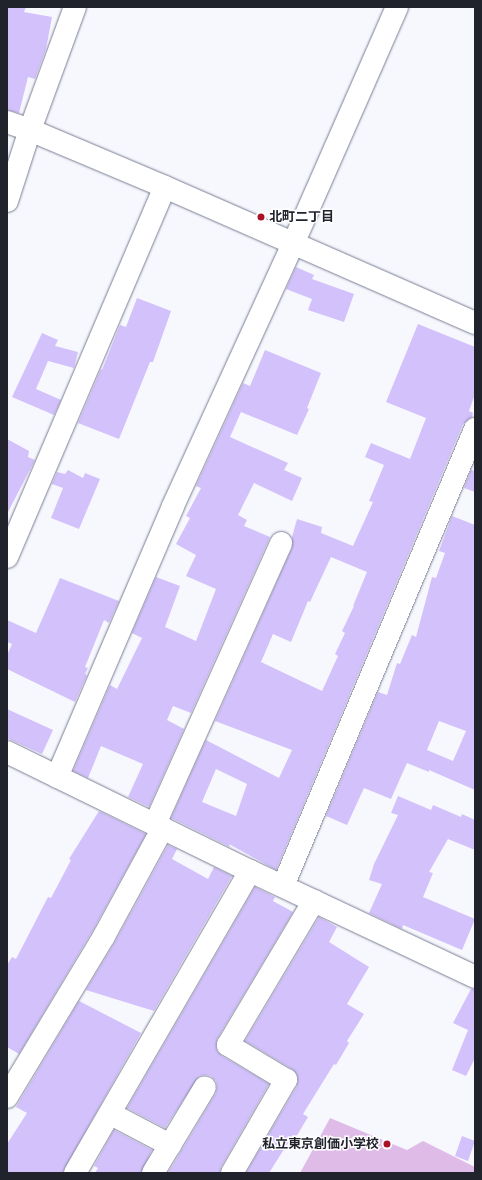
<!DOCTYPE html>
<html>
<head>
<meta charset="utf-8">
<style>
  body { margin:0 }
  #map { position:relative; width:482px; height:1180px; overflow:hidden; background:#f7f8fd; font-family:Lora,"Noto Sans JP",serif }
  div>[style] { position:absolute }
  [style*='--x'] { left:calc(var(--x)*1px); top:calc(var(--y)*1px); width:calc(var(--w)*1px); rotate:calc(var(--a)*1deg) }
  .green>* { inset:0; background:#dfbce7 }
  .building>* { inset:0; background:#d3c1fc }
  .roads { filter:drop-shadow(0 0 1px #787c94) drop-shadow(0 0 1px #787c94) }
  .minor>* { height:22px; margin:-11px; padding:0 11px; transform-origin:11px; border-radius:11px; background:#fff }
  .dots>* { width:11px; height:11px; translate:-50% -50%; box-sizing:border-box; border:2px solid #fff; border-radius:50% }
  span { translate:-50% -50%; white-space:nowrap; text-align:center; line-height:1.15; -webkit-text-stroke:3px #fff; paint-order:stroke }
  .poi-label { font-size:13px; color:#20222c; font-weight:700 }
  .left { translate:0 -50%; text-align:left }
  .right { translate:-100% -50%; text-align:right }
  .frame { position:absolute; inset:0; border:8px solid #20222c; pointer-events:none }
</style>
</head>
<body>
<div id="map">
  <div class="green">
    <div style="clip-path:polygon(330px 1118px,407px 1150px,423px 1141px,475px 1167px,475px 1173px,300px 1173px)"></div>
  </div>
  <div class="building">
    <div style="clip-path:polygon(7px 7px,26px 7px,24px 12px,52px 17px,46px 49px,35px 79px,28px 77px,19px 113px,7px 110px)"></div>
    <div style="clip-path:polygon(296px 267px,314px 275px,312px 279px,354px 294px,344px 322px,308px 310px,312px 299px,286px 289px)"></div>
    <div style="clip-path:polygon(137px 298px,171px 311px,153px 362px,150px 362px,119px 439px,78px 423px,101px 369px,102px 370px,120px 325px,126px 327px)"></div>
    <div style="clip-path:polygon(evenodd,418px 324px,475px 347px,475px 394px,469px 411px,473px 413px,472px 417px,463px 424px,276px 870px,229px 844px,230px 847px,171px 818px,206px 740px,279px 778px,292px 750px,215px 721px,292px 548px,292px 537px,297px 519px,322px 527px,321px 533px,353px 546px,373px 502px,369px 501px,384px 465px,365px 457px,371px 443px,410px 459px,426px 418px,386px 402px,418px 324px,331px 557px,367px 572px,353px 606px,354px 606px,342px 631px,345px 633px,335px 654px,338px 656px,322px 691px,261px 662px,273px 634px,291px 642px,308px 601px,310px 602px,331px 557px,418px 324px,216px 769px,247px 784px,236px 816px,202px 802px,216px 769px)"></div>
    <div style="clip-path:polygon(42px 333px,58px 340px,55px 346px,78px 352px,74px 368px,48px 361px,36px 389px,61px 400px,54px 415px,12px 397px)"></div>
    <div style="clip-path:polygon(265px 350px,321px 373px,307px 408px,309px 409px,297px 435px,241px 412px,230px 437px,288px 463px,284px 470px,302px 478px,292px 501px,254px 483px,238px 515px,247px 520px,244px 526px,270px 537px,191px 713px,173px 706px,167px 720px,184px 729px,149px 807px,128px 797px,143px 764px,101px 746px,88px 778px,73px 771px,110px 685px,117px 689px,142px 638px,132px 633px,156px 577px,180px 586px,165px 627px,196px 641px,216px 589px,186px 576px,196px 555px,176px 544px,190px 518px,186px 516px,201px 488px,196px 486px,243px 383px,250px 386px)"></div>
    <div style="clip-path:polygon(7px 439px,29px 451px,28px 457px,35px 460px,7px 514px)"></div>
    <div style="clip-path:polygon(68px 470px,83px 478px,85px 473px,100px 479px,79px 529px,51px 518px,63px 488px,52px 484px,57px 472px,65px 474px)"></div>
    <div style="clip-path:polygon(471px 470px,475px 471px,475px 492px,464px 488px)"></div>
    <div style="clip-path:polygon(evenodd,452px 516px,475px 525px,475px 790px,429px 770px,429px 772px,407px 763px,391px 799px,364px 788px,347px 825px,326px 816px,378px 692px,387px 695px,397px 663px,400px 664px,412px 635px,416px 637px,432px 577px,436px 578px,445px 553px,439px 551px,452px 516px,439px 721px,466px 731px,453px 761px,427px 750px,439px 721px)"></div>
    <div style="clip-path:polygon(60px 578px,119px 601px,109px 623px,104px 620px,85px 667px,88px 668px,85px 674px,87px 675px,75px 702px,7px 669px,7px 655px,12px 644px,7px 642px,7px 620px,36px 633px)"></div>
    <div style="clip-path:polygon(7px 709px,53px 730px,42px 754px,7px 738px)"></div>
    <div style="clip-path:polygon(398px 796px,431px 810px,433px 805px,461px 817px,462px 814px,475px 820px,475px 850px,448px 839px,429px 872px,433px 873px,423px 897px,475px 919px,462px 950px,403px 925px,402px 929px,369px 913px,382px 884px,369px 880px,374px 864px,398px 815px,391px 813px)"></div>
    <div style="clip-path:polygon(99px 811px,146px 834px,93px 930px,19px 1054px,7px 1047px,7px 965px,12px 957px,16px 959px,48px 897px,51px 898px,71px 860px,69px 859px)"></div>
    <div style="clip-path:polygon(168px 845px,177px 849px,172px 859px,208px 879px,214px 867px,232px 876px,154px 1011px,86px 990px,115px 942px)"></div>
    <div style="clip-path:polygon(255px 887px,275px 897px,273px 901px,293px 912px,217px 1039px,216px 1045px,217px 1051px,222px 1056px,269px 1084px,221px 1167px,220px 1173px,168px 1173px,216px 1093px,217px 1087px,216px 1081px,211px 1076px,206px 1075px,199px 1076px,165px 1128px,127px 1108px)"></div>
    <div style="clip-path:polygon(319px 917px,337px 927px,329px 942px,369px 967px,347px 1004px,364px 1014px,347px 1041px,349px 1043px,336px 1065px,334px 1064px,303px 1114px,308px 1117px,296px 1137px,293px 1135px,269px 1173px,246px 1173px,297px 1086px,298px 1080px,297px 1074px,292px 1069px,245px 1041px)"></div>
    <div style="clip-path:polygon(471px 989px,475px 989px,475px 1058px,466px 1076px,452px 1070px,468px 1030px,453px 1023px)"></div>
    <div style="clip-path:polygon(79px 1001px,141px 1033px,62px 1173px,7px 1173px,7px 1144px,27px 1113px,16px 1107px)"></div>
    <div style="clip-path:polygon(114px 1130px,152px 1150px,141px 1173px,95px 1173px,98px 1168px,94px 1166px)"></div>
    <div style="clip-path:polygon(462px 1136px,475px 1141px,468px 1161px,455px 1156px)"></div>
  </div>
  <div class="roads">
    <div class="minor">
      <div style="--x:7;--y:122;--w:24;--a:19"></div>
      <div style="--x:30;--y:130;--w:147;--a:22.9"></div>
      <div style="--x:165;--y:187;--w:339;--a:23.7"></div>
      <div style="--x:7;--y:201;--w:75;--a:-72.1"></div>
      <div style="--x:30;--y:130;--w:131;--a:-69.9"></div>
      <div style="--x:7;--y:557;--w:402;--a:-66.9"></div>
      <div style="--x:7;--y:752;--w:271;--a:26.1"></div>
      <div style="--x:250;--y:871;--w:249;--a:25.2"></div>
      <div style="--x:57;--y:777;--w:295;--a:-66.8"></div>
      <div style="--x:173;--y:506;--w:288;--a:-65.4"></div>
      <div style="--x:293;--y:244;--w:259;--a:-66.3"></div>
      <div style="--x:155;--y:824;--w:308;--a:-65.8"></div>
      <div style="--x:283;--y:886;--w:496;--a:-67.2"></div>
      <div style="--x:7;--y:1097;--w:188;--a:-58.9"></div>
      <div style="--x:104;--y:936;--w:123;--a:-61.4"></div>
      <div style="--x:111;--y:1114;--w:67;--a:27.7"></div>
      <div style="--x:75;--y:1173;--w:349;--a:-59.9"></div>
      <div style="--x:153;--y:1173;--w:100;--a:-58.8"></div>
      <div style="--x:232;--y:1173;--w:108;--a:-59.9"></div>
      <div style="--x:286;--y:1080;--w:68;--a:-148.9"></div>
      <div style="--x:228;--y:1045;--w:168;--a:-59.2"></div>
    </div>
  </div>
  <div class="dots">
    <div style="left:261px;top:217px;background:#a81126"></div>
    <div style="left:387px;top:1144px;background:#a81126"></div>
  </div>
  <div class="poi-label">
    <span class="left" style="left:269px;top:217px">北町二丁目</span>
    <span class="right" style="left:379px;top:1144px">私立東京創価小学校</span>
  </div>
  <div class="frame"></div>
</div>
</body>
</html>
